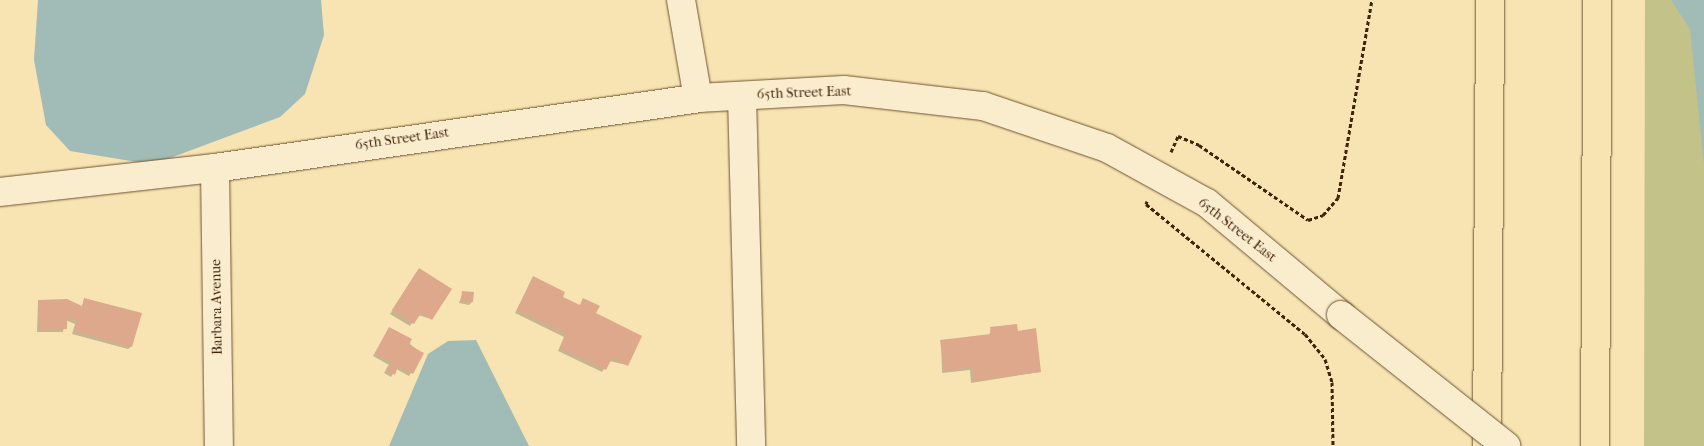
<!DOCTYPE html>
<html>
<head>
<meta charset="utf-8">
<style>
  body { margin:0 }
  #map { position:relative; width:1704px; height:446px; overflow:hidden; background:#f8e3b3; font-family:"IM FELL French Canon",serif }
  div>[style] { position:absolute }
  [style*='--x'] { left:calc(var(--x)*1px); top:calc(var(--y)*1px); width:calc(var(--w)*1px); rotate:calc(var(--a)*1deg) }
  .green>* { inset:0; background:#c2c289 }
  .water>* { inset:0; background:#a1bcb6 }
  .shadow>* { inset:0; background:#0003 }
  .building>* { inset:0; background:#dea88d }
  .path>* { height:3px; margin-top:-1.5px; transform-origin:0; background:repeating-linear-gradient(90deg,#3f2306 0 4px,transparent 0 6.5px) }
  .roads { filter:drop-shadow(0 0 1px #6d5331) drop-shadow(0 0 1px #6d5331) }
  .minor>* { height:28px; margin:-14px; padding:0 14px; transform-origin:14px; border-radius:14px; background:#faedce }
  .highway>* { height:28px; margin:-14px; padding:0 14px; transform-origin:14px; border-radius:14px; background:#f8e3b3 }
  .bridges { filter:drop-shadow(0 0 1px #6d5331) drop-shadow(0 0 1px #6d5331) }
  .minor-bridge>* { height:28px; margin:-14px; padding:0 14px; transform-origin:14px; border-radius:14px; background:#faedce }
  span { translate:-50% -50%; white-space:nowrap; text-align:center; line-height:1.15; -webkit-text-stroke:4px #faedce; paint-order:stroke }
  .street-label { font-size:14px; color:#3f2306 }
</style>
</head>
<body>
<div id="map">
  <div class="green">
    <div style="clip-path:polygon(1645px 0,1704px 0,1704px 446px,1644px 446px)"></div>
  </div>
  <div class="water">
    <div style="clip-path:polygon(38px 0,321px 0,324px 35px,305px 94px,280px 117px,162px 161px,143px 163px,70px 151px,46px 125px,34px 60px)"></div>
    <div style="clip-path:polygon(1671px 0,1704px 0,1704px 165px,1690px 29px)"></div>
    <div style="clip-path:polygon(476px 340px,529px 446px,389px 446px,428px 354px,448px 341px)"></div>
  </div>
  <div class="shadow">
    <div style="clip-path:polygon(416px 273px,431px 319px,418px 315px,410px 326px,390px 314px)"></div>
    <div style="clip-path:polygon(531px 281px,579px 306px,584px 300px,627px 365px,609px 361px,602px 372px,558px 351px,564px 337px,515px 313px)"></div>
    <div style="clip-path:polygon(463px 292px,472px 302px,469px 305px,459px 303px)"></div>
    <div style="clip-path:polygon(84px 299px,131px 347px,128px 349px,72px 334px,75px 324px,65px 320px,63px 332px,37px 332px,38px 302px,81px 312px)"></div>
    <div style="clip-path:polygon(389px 328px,423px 354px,409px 376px,396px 369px,391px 377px,384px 373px,389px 365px,373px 356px)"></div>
    <div style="clip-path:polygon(991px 329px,1017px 332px,1040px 372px,971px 383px,970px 370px,942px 373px,941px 341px,989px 335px)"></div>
  </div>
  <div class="building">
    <div style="clip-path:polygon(419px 268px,452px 289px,432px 320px,421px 313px,414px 324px,392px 310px)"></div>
    <div style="clip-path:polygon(533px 276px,565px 292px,563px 297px,580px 305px,583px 298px,600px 306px,596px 313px,642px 336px,628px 366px,612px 358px,606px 370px,560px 348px,566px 334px,517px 310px)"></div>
    <div style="clip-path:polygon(462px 291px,474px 292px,473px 302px,461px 301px)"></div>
    <div style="clip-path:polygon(84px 298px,142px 313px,132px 347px,74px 331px,77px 321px,67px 316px,67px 329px,39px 330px,38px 300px,67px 299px,82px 306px)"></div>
    <div style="clip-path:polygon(1017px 324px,1018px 331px,1036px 328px,1041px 372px,974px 381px,972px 367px,944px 371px,940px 340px,991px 334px,990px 327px)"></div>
    <div style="clip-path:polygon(389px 327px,412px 339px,409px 345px,424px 353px,413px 374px,398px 366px,395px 375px,386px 369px,391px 362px,375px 353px)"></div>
  </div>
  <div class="path">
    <div style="--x:1171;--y:152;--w:17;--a:-66"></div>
    <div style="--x:1178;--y:136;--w:23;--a:23"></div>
    <div style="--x:1199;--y:145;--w:132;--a:34.5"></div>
    <div style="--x:1308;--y:220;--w:16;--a:-18"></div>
    <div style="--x:1323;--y:215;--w:23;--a:-49"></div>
    <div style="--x:1338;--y:198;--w:201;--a:-80.3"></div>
    <div style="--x:1147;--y:201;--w:3;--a:108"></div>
    <div style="--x:1146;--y:204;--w:205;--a:39.3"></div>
    <div style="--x:1305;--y:334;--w:32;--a:51"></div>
    <div style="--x:1325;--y:359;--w:24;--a:73"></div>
    <div style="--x:1332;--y:382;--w:64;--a:89.1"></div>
  </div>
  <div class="roads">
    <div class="minor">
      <div style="--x:681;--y:0;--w:99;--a:80.2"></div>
      <div style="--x:742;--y:96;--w:350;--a:88.5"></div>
      <div style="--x:215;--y:168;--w:278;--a:89.2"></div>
      <div style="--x:0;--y:192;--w:216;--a:-6.4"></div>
      <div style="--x:215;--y:168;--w:488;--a:-8.2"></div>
      <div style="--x:698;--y:98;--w:146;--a:-3.1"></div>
      <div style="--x:844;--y:90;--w:140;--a:6.6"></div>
      <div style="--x:983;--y:106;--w:131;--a:18.7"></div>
      <div style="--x:1107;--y:148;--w:114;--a:28.8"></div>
      <div style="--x:1207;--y:203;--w:175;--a:39.9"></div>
    </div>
    <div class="highway">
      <div style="--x:1487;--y:446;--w:446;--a:-89.6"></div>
      <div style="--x:1595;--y:446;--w:446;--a:-89.7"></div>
    </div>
  </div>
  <div class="bridges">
    <div class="minor-bridge">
      <div style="--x:1341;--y:315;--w:211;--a:38.4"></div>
    </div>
  </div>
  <div class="street-label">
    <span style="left:804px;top:93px;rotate:-2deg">65th Street East</span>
    <span style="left:402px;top:139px;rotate:-8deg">65th Street East</span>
    <span style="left:1237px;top:230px;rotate:38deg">65th Street East</span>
    <span style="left:217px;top:307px;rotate:-91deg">Barbara Avenue</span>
  </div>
</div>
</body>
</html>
